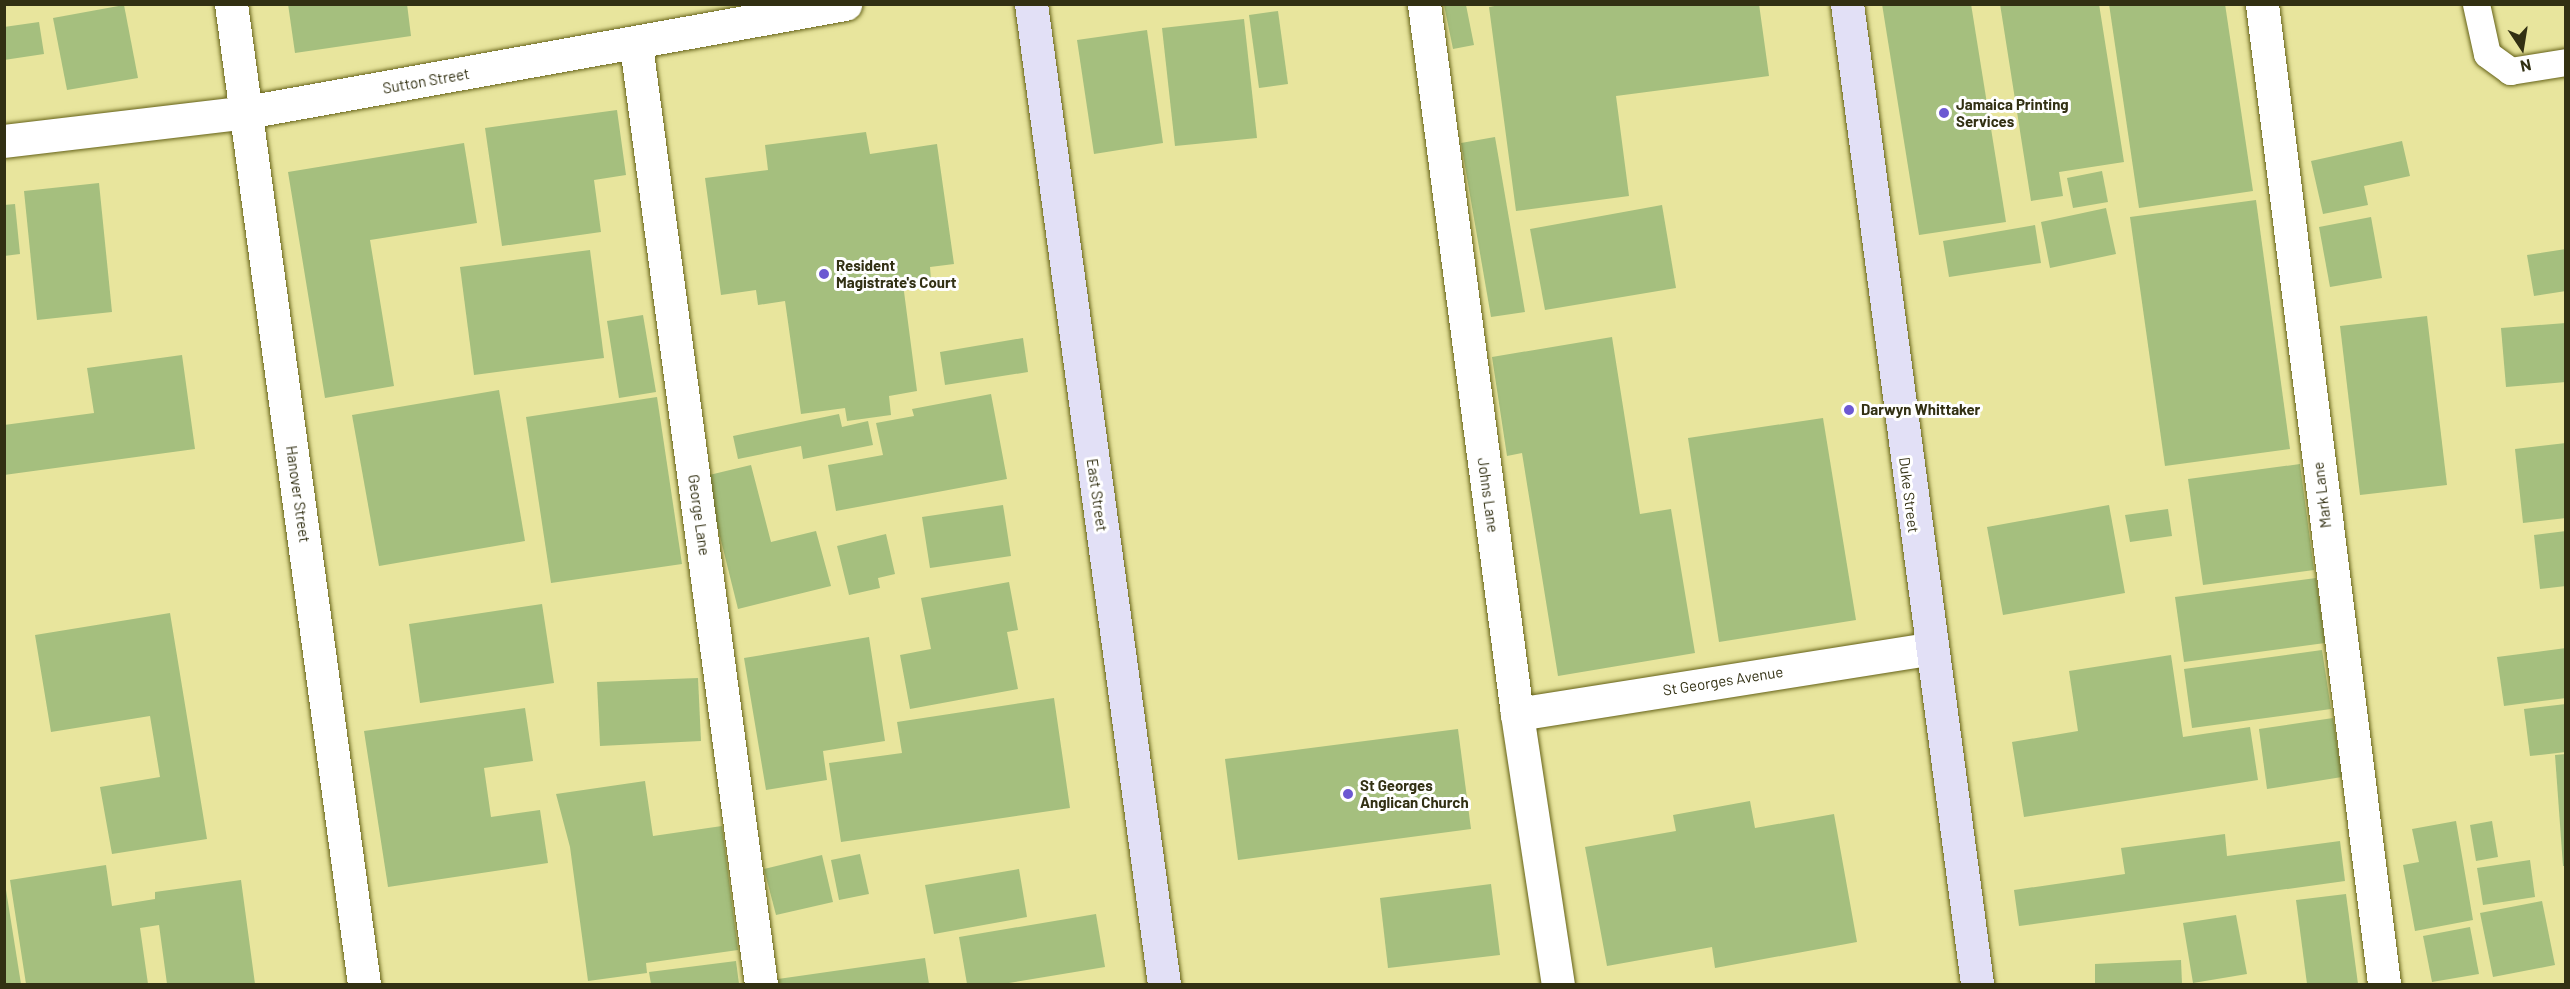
<!DOCTYPE html>
<html>
<head>
<meta charset="utf-8">
<style>
  body { margin:0 }
  #map { position:relative; width:2570px; height:989px; overflow:hidden; background:#e8e59d; font-family:Barlow,sans-serif }
  div>[style] { position:absolute }
  [style*='--x'] { left:calc(var(--x)*1px); top:calc(var(--y)*1px); width:calc(var(--w)*1px); rotate:calc(var(--a)*1deg) }
  .building>* { inset:0; background:#a5bf7e }
  .roads { filter:drop-shadow(0 0 2px #656218) drop-shadow(0 0 2px #656218) }
  .service>* { height:27px; margin:-13.5px; padding:0 13.5px; transform-origin:13.5px; border-radius:13.5px; background:#fff }
  .minor>* { height:33px; margin:-16.5px; padding:0 16.5px; transform-origin:16.5px; border-radius:16.5px; background:#fff }
  .secondary>* { height:33px; margin:-16.5px; padding:0 16.5px; transform-origin:16.5px; border-radius:16.5px; background:#e2e0f6 }
  .dots>* { width:16px; height:16px; translate:-50% -50%; box-sizing:border-box; border:3px solid #fff; border-radius:50% }
  span { translate:-50% -50%; white-space:nowrap; text-align:center; line-height:1.15; -webkit-text-stroke:6px #fff; paint-order:stroke }
  .street-label { font-size:15px; color:#323013 }
  .poi-label { font-size:15px; color:#323013; font-weight:700 }
  .left { translate:0 -50%; text-align:left }
  .frame { position:absolute; inset:0; border:6px solid #323013; pointer-events:none }
  .north { position:absolute; left:2492px; top:18px; width:60px; height:60px; -webkit-text-stroke:4px #fff; paint-order:stroke; rotate:168deg; font-size:16px; font-weight:700; line-height:24px; text-align:center; color:#323013 }
  .north::after { content:''; display:block; margin:auto; width:21px; height:27px; background:#323013; clip-path:polygon(50% 0,100% 100%,50% 72%,0 100%) }
</style>
</head>
<body>
<div id="map">
  <div class="building">
    <div style="clip-path:polygon(288px 4px,407px 4px,411px 36px,295px 53px)"></div>
    <div style="clip-path:polygon(1505px 4px,1759px 4px,1769px 76px,1616px 96px,1629px 196px,1516px 211px,1489px 7px)"></div>
    <div style="clip-path:polygon(1882px 4px,1971px 4px,2006px 222px,1919px 235px)"></div>
    <div style="clip-path:polygon(2000px 4px,2099px 4px,2124px 162px,2059px 172px,2063px 196px,2031px 201px)"></div>
    <div style="clip-path:polygon(2109px 4px,2225px 4px,2253px 191px,2139px 208px)"></div>
    <div style="clip-path:polygon(124px 5px,138px 78px,67px 90px,53px 18px)"></div>
    <div style="clip-path:polygon(1444px 5px,1466px 5px,1474px 45px,1453px 49px)"></div>
    <div style="clip-path:polygon(1278px 11px,1288px 84px,1259px 88px,1249px 15px)"></div>
    <div style="clip-path:polygon(1244px 19px,1257px 138px,1175px 146px,1162px 28px)"></div>
    <div style="clip-path:polygon(39px 22px,44px 54px,4px 60px,4px 27px)"></div>
    <div style="clip-path:polygon(1147px 30px,1163px 143px,1094px 154px,1077px 40px)"></div>
    <div style="clip-path:polygon(617px 110px,626px 175px,594px 180px,601px 232px,502px 246px,485px 128px)"></div>
    <div style="clip-path:polygon(866px 132px,870px 154px,937px 144px,954px 264px,930px 267px,931px 280px,903px 284px,917px 391px,889px 396px,891px 415px,847px 421px,845px 408px,801px 414px,785px 301px,758px 305px,756px 290px,721px 295px,705px 178px,768px 170px,765px 145px)"></div>
    <div style="clip-path:polygon(1495px 137px,1525px 312px,1491px 317px,1461px 143px)"></div>
    <div style="clip-path:polygon(2402px 141px,2410px 176px,2364px 186px,2368px 205px,2323px 214px,2311px 161px)"></div>
    <div style="clip-path:polygon(464px 143px,477px 223px,370px 240px,394px 386px,325px 398px,288px 172px)"></div>
    <div style="clip-path:polygon(2102px 171px,2108px 202px,2073px 208px,2067px 178px)"></div>
    <div style="clip-path:polygon(99px 183px,112px 312px,37px 320px,24px 191px)"></div>
    <div style="clip-path:polygon(2256px 200px,2290px 449px,2165px 466px,2130px 217px)"></div>
    <div style="clip-path:polygon(15px 204px,20px 254px,4px 256px,4px 205px)"></div>
    <div style="clip-path:polygon(1662px 205px,1676px 288px,1545px 310px,1530px 229px)"></div>
    <div style="clip-path:polygon(2106px 208px,2116px 254px,2050px 268px,2041px 222px)"></div>
    <div style="clip-path:polygon(2371px 217px,2382px 278px,2330px 287px,2319px 227px)"></div>
    <div style="clip-path:polygon(2035px 225px,2041px 263px,1949px 277px,1943px 241px)"></div>
    <div style="clip-path:polygon(2566px 249px,2566px 291px,2534px 296px,2527px 255px)"></div>
    <div style="clip-path:polygon(590px 250px,604px 358px,474px 375px,460px 267px)"></div>
    <div style="clip-path:polygon(643px 315px,656px 392px,619px 398px,607px 321px)"></div>
    <div style="clip-path:polygon(2427px 316px,2447px 485px,2360px 495px,2340px 326px)"></div>
    <div style="clip-path:polygon(2566px 323px,2566px 382px,2506px 387px,2501px 328px)"></div>
    <div style="clip-path:polygon(1612px 337px,1640px 514px,1671px 509px,1695px 653px,1558px 676px,1522px 453px,1507px 456px,1492px 357px)"></div>
    <div style="clip-path:polygon(1023px 338px,1028px 372px,945px 385px,940px 352px)"></div>
    <div style="clip-path:polygon(182px 355px,195px 449px,4px 475px,4px 425px,94px 413px,87px 368px)"></div>
    <div style="clip-path:polygon(499px 390px,525px 541px,379px 566px,352px 415px)"></div>
    <div style="clip-path:polygon(991px 394px,1007px 479px,836px 511px,828px 465px,883px 455px,876px 423px,914px 416px,912px 409px)"></div>
    <div style="clip-path:polygon(657px 397px,682px 564px,551px 583px,526px 417px)"></div>
    <div style="clip-path:polygon(839px 414px,842px 427px,868px 421px,873px 445px,803px 459px,801px 446px,738px 459px,733px 436px)"></div>
    <div style="clip-path:polygon(1823px 418px,1856px 620px,1719px 642px,1688px 438px)"></div>
    <div style="clip-path:polygon(2566px 443px,2566px 518px,2523px 523px,2515px 449px)"></div>
    <div style="clip-path:polygon(2300px 464px,2314px 570px,2203px 585px,2188px 479px)"></div>
    <div style="clip-path:polygon(751px 465px,771px 542px,816px 531px,831px 586px,738px 609px,705px 476px)"></div>
    <div style="clip-path:polygon(1003px 505px,1011px 556px,930px 568px,922px 517px)"></div>
    <div style="clip-path:polygon(2109px 505px,2125px 593px,2003px 615px,1987px 527px)"></div>
    <div style="clip-path:polygon(2168px 509px,2172px 536px,2130px 542px,2125px 515px)"></div>
    <div style="clip-path:polygon(2566px 531px,2566px 586px,2540px 589px,2534px 535px)"></div>
    <div style="clip-path:polygon(886px 534px,895px 574px,878px 578px,880px 588px,849px 595px,837px 546px)"></div>
    <div style="clip-path:polygon(2316px 578px,2325px 643px,2184px 662px,2175px 597px)"></div>
    <div style="clip-path:polygon(1009px 582px,1018px 630px,1007px 632px,1018px 689px,910px 709px,900px 655px,931px 649px,921px 598px)"></div>
    <div style="clip-path:polygon(542px 604px,554px 683px,420px 703px,409px 624px)"></div>
    <div style="clip-path:polygon(170px 613px,207px 839px,112px 854px,100px 787px,160px 777px,150px 716px,51px 732px,35px 635px)"></div>
    <div style="clip-path:polygon(869px 637px,885px 741px,823px 751px,827px 780px,766px 790px,744px 658px)"></div>
    <div style="clip-path:polygon(2566px 648px,2566px 698px,2504px 706px,2497px 657px)"></div>
    <div style="clip-path:polygon(2322px 650px,2331px 709px,2192px 728px,2184px 669px)"></div>
    <div style="clip-path:polygon(2171px 655px,2183px 737px,2250px 727px,2258px 780px,2024px 817px,2012px 742px,2078px 731px,2069px 671px)"></div>
    <div style="clip-path:polygon(698px 678px,701px 741px,600px 746px,597px 682px)"></div>
    <div style="clip-path:polygon(1054px 698px,1070px 808px,841px 842px,829px 763px,902px 753px,897px 722px)"></div>
    <div style="clip-path:polygon(2566px 704px,2566px 752px,2530px 756px,2524px 709px)"></div>
    <div style="clip-path:polygon(525px 708px,533px 761px,484px 768px,491px 817px,540px 810px,548px 863px,388px 887px,364px 731px)"></div>
    <div style="clip-path:polygon(2333px 718px,2342px 777px,2267px 789px,2259px 729px)"></div>
    <div style="clip-path:polygon(1458px 729px,1471px 829px,1238px 860px,1225px 759px)"></div>
    <div style="clip-path:polygon(2566px 754px,2566px 866px,2563px 866px,2555px 755px)"></div>
    <div style="clip-path:polygon(645px 781px,653px 836px,722px 826px,738px 950px,646px 963px,647px 973px,588px 981px,570px 847px,556px 794px)"></div>
    <div style="clip-path:polygon(1750px 801px,1755px 828px,1834px 814px,1857px 942px,1715px 968px,1712px 947px,1607px 966px,1585px 847px,1676px 831px,1673px 815px)"></div>
    <div style="clip-path:polygon(2456px 821px,2473px 920px,2415px 931px,2403px 865px,2419px 862px,2412px 829px)"></div>
    <div style="clip-path:polygon(2492px 821px,2498px 857px,2476px 861px,2470px 825px)"></div>
    <div style="clip-path:polygon(2225px 834px,2227px 856px,2340px 841px,2345px 881px,2019px 926px,2014px 890px,2125px 874px,2121px 848px)"></div>
    <div style="clip-path:polygon(860px 854px,869px 894px,839px 900px,831px 860px)"></div>
    <div style="clip-path:polygon(822px 855px,833px 902px,776px 915px,764px 869px)"></div>
    <div style="clip-path:polygon(2530px 860px,2535px 897px,2483px 905px,2477px 868px)"></div>
    <div style="clip-path:polygon(106px 865px,112px 906px,155px 899px,155px 892px,241px 880px,255px 984px,167px 984px,159px 925px,140px 928px,148px 984px,26px 984px,10px 880px)"></div>
    <div style="clip-path:polygon(1019px 869px,1027px 917px,934px 934px,925px 885px)"></div>
    <div style="clip-path:polygon(1491px 884px,1500px 955px,1388px 968px,1380px 898px)"></div>
    <div style="clip-path:polygon(6px 890px,21px 984px,4px 984px)"></div>
    <div style="clip-path:polygon(2346px 894px,2358px 984px,2307px 984px,2296px 900px)"></div>
    <div style="clip-path:polygon(2542px 901px,2555px 965px,2493px 977px,2480px 913px)"></div>
    <div style="clip-path:polygon(1096px 914px,1105px 967px,1003px 984px,967px 984px,959px 937px)"></div>
    <div style="clip-path:polygon(2236px 915px,2247px 974px,2193px 983px,2183px 923px)"></div>
    <div style="clip-path:polygon(2470px 927px,2479px 974px,2432px 982px,2423px 936px)"></div>
    <div style="clip-path:polygon(925px 958px,929px 984px,778px 984px,778px 979px)"></div>
    <div style="clip-path:polygon(2181px 960px,2182px 984px,2095px 984px,2095px 964px)"></div>
    <div style="clip-path:polygon(736px 961px,739px 984px,651px 984px,649px 972px)"></div>
  </div>
  <div class="roads">
    <div class="service">
      <div style="--x:2476;--y:4;--w:51;--a:77.6"></div>
      <div style="--x:2487;--y:54;--w:29;--a:36"></div>
      <div style="--x:2510;--y:71;--w:57;--a:-9.1"></div>
    </div>
    <div class="minor">
      <div style="--x:231;--y:4;--w:989;--a:82.27"></div>
      <div style="--x:1424;--y:4;--w:716;--a:82.54"></div>
      <div style="--x:1517;--y:714;--w:273;--a:81.4"></div>
      <div style="--x:2262;--y:4;--w:988;--a:82.9"></div>
      <div style="--x:636;--y:45;--w:947;--a:82.42"></div>
      <div style="--x:4;--y:141;--w:245;--a:-6.8"></div>
      <div style="--x:247;--y:112;--w:608;--a:-10.24"></div>
      <div style="--x:1517;--y:714;--w:417;--a:-9"></div>
    </div>
    <div class="secondary">
      <div style="--x:1031;--y:4;--w:989;--a:82.27"></div>
      <div style="--x:1847;--y:4;--w:989;--a:82.44"></div>
    </div>
  </div>
  <div class="dots">
    <div style="left:1944px;top:113px;background:#6c58d2"></div>
    <div style="left:824px;top:274px;background:#6c58d2"></div>
    <div style="left:1849px;top:410px;background:#6c58d2"></div>
    <div style="left:1348px;top:794px;background:#6c58d2"></div>
  </div>
  <div class="street-label">
    <span style="left:426px;top:81px;rotate:-10deg">Sutton Street</span>
    <span style="left:298px;top:494px;rotate:82deg">Hanover Street</span>
    <span style="left:1097px;top:495px;rotate:82deg">East Street</span>
    <span style="left:1488px;top:495px;rotate:82deg">Johns Lane</span>
    <span style="left:1909px;top:495px;rotate:83deg">Duke Street</span>
    <span style="left:2322px;top:495px;rotate:-97deg">Mark Lane</span>
    <span style="left:699px;top:515px;rotate:82deg">George Lane</span>
    <span style="left:1723px;top:681px;rotate:-9deg">St Georges Avenue</span>
  </div>
  <div class="poi-label">
    <span class="left" style="left:1956px;top:113px">Jamaica Printing<br>Services</span>
    <span class="left" style="left:836px;top:274px">Resident<br>Magistrate's Court</span>
    <span class="left" style="left:1861px;top:410px">Darwyn Whittaker</span>
    <span class="left" style="left:1360px;top:794px">St Georges<br>Anglican Church</span>
  </div>
  <div class="frame"></div>
  <div class="north">N</div>
</div>
</body>
</html>
